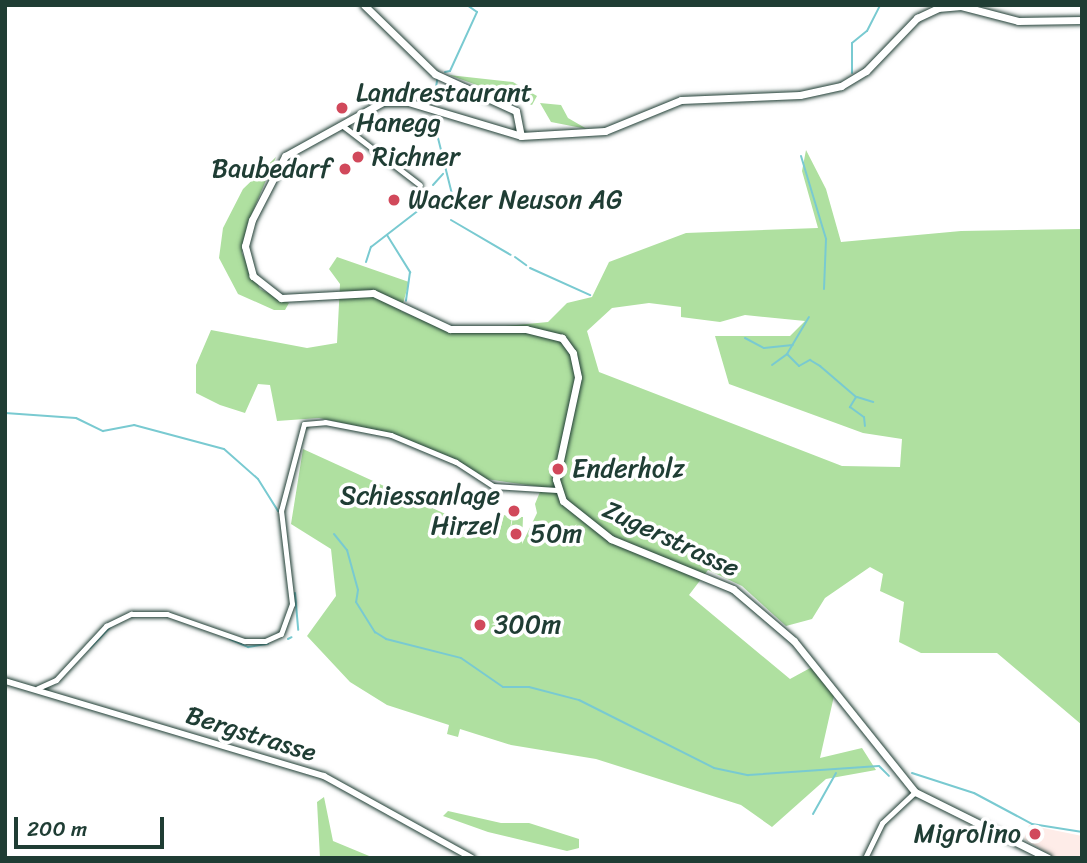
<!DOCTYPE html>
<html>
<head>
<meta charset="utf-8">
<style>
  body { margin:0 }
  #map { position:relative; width:1087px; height:863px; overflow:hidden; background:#fff; font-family:Sriracha,sans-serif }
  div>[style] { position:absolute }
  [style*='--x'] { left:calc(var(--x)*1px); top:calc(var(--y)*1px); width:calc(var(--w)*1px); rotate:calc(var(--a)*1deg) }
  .built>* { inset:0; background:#feece8 }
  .green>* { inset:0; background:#afe0a0 }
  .stream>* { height:2px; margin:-1px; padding:0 1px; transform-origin:1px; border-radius:1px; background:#79cad1 }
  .roads { filter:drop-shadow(0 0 2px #1f3d34) drop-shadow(0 0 2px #1f3d34) }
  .minor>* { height:5px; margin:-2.5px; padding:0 2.5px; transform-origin:2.5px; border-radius:2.5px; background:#fff }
  .tertiary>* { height:6px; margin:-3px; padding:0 3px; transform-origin:3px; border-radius:3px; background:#fff }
  .secondary>* { height:7px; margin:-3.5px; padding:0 3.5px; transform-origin:3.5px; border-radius:3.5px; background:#fff }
  .dots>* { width:19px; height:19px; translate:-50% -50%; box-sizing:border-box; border:4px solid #fff; border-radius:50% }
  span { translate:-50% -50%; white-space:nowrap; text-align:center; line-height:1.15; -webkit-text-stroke:7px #fff; paint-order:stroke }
  .poi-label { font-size:26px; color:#1f3d34 }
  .left { translate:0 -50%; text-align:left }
  .right { translate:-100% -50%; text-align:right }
  .street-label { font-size:26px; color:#1f3d34 }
  .frame { position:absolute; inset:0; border:7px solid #1f3d34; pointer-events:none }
  .scale { position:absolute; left:14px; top:817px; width:150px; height:32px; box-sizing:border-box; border:4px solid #1f3d34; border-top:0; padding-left:9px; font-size:21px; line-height:24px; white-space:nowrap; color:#1f3d34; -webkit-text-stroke:5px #fff; paint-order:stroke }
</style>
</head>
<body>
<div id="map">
  <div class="built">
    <div style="clip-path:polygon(1029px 825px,1082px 836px,1082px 858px,1055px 858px,1024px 839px)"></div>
  </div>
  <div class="green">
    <div style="clip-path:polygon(449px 75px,513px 82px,537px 96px,532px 105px)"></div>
    <div style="clip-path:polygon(540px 103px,561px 105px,568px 118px,587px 129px,551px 122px)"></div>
    <div style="clip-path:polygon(evenodd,806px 150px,826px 189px,841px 242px,961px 231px,1082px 229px,1082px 725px,997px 653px,921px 653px,899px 642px,904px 602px,880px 591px,883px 574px,870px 567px,825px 598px,812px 619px,786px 626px,742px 586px,708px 570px,689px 595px,790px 679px,812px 667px,834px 696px,820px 758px,862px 748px,876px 770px,826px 779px,772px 827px,741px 805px,596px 759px,511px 745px,460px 729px,458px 737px,447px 734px,449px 725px,387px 705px,350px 682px,307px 636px,336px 596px,331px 549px,291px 524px,303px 449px,498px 538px,504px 515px,512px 517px,508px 542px,513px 517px,523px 517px,522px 544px,537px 513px,535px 504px,542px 487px,486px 479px,457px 460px,390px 433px,319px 418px,277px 421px,270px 385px,258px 384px,245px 413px,220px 405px,196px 393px,196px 365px,211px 330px,307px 348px,337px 343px,340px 284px,329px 269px,337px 257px,409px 282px,401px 311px,450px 331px,548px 322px,567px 303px,592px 297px,609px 262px,686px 233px,818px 228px,802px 171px,806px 150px,649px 303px,681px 307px,681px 317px,720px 322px,745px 315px,805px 321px,790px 336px,715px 336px,729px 384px,863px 433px,902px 439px,900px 467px,842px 466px,599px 372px,587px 331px,612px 308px,649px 303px)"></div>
    <div style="clip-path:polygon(276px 157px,247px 225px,242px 253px,260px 289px,289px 303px,285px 310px,274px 310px,238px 294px,219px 258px,223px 228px,243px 189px)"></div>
    <div style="clip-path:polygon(324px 797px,333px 841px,374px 858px,320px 858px,317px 802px)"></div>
    <div style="clip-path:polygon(448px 811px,501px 823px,529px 823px,579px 839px,579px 848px,567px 851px,488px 832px,443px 816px)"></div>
  </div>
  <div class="stream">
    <div style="--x:445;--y:72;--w:5;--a:-11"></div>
    <div style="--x:450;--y:71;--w:65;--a:-65.4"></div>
    <div style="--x:477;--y:12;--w:12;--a:-145"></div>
    <div style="--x:852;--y:73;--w:30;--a:-90"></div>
    <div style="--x:852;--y:43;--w:19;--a:-39"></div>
    <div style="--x:867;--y:31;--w:29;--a:-63"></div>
    <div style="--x:434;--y:100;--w:20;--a:-81"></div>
    <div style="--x:436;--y:130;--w:82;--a:76"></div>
    <div style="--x:801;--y:156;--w:87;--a:73.2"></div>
    <div style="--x:826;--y:239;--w:50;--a:92.3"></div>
    <div style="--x:433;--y:185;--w:15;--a:-48"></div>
    <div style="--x:451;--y:220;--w:69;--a:30.3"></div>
    <div style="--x:387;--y:235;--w:44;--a:58.1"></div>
    <div style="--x:410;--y:272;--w:29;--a:98"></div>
    <div style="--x:515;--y:257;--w:14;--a:36"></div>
    <div style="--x:366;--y:262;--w:16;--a:-72"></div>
    <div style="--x:371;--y:247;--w:72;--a:-37.7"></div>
    <div style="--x:530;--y:268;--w:66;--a:24.2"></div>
    <div style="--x:745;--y:338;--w:21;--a:28"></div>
    <div style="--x:764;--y:348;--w:29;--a:-6"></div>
    <div style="--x:787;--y:354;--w:17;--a:45"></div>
    <div style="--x:799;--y:366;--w:13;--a:-29"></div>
    <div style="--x:810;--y:360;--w:12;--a:31"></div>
    <div style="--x:820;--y:366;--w:48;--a:40.7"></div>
    <div style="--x:856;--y:397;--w:12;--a:121"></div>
    <div style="--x:850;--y:407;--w:17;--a:36"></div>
    <div style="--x:864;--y:417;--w:9;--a:84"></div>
    <div style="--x:772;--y:365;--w:19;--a:-36"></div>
    <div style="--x:787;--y:354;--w:43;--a:-59.3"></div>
    <div style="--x:857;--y:397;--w:17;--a:17"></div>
    <div style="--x:5;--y:413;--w:71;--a:4"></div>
    <div style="--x:76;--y:418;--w:30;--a:26"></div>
    <div style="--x:103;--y:431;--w:32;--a:-11"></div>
    <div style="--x:134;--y:425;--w:93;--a:14.9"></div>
    <div style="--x:224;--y:449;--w:45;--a:41.4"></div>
    <div style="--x:258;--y:479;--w:38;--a:58"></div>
    <div style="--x:334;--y:534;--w:21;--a:51"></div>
    <div style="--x:347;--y:550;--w:41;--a:74.6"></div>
    <div style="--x:358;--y:590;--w:12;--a:99"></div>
    <div style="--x:356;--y:602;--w:36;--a:58"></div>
    <div style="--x:375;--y:632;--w:13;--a:32"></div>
    <div style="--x:386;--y:639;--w:77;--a:14.2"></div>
    <div style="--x:461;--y:658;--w:51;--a:34.6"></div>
    <div style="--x:503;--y:687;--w:26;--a:0"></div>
    <div style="--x:529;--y:687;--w:52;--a:14.6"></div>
    <div style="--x:579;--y:700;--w:151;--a:26.7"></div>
    <div style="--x:714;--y:768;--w:35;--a:12"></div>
    <div style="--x:748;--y:775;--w:131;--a:-3.9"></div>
    <div style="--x:879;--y:766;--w:14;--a:45"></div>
    <div style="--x:295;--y:593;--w:37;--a:85"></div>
    <div style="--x:230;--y:639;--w:20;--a:24"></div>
    <div style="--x:248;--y:647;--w:20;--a:-9"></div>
    <div style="--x:288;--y:639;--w:4;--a:-27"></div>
    <div style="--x:90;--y:648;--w:29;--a:-46"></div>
    <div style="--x:912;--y:773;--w:65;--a:17.9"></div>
    <div style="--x:974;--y:793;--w:66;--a:28.1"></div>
    <div style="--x:1032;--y:824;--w:51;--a:9.1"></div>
    <div style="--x:813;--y:814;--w:47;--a:-60.7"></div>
  </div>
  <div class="roads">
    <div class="minor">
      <div style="--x:343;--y:126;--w:97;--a:37.5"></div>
      <div style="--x:38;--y:688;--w:20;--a:-24"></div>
      <div style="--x:56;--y:680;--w:74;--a:-47.2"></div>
      <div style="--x:106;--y:626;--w:28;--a:-26"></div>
      <div style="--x:131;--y:614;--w:36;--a:0"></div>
      <div style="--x:167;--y:614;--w:82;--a:19.3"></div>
      <div style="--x:244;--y:641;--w:21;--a:0"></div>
      <div style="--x:265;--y:641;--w:17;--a:-24"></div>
      <div style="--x:281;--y:634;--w:32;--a:-70"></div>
      <div style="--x:292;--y:604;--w:94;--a:-96.7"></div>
      <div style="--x:281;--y:511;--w:90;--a:-75.2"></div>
      <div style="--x:304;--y:424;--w:21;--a:-5"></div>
      <div style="--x:325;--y:422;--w:67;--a:11.1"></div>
      <div style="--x:391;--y:435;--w:70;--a:22.6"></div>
      <div style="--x:456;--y:462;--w:44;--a:33"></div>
      <div style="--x:493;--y:486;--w:64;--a:3.6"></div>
      <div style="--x:865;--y:858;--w:39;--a:-64"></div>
      <div style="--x:882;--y:823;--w:45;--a:-43.2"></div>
    </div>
    <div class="tertiary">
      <div style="--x:5;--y:681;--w:333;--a:16.6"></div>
      <div style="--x:324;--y:776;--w:169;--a:29"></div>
    </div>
    <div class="secondary">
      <div style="--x:364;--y:5;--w:99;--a:44.2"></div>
      <div style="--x:435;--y:74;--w:89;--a:24.6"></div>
      <div style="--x:516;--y:111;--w:25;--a:79"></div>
      <div style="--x:1048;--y:858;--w:148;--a:-153.6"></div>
      <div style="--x:915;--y:792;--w:193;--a:-128.7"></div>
      <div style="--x:794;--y:641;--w:80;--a:-139.6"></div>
      <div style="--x:733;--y:589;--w:132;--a:-157.7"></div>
      <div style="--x:611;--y:539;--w:61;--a:-141.6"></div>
      <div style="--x:563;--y:501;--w:23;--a:-108"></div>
      <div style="--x:556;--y:479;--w:104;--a:-77.8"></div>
      <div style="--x:578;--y:377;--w:25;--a:-102"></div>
      <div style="--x:573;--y:353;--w:19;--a:-126"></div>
      <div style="--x:562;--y:338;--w:37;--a:-166"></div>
      <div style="--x:526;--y:329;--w:76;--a:180"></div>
      <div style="--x:450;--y:329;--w:85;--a:-154.9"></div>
      <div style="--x:373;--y:293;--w:92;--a:176.9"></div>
      <div style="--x:281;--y:298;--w:36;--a:-142"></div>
      <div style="--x:253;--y:276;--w:31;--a:-105"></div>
      <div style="--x:245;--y:246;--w:27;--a:-75"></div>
      <div style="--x:252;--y:220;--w:72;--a:-62.7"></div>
      <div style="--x:285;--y:156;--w:112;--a:-28.9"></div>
      <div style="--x:383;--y:102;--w:25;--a:0"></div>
      <div style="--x:408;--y:102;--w:118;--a:16.7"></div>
      <div style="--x:521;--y:136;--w:84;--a:-3.4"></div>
      <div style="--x:605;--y:131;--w:82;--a:-22.2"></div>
      <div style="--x:681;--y:100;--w:119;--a:-2.4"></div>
      <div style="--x:800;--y:95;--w:42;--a:-12.4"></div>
      <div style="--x:841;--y:86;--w:29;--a:-31"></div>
      <div style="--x:866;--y:71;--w:74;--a:-46.1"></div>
      <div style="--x:917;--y:18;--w:23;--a:-25"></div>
      <div style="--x:938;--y:8;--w:23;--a:-5"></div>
      <div style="--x:961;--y:6;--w:59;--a:14.7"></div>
      <div style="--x:1018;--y:21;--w:64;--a:-0.9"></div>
    </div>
  </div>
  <div class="dots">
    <div style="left:342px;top:108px;background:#d1495b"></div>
    <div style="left:358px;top:157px;background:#d1495b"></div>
    <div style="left:345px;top:169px;background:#d1495b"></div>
    <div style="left:394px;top:200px;background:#d1495b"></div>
    <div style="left:558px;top:469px;background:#d1495b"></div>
    <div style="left:514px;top:511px;background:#d1495b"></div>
    <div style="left:516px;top:534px;background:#d1495b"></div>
    <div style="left:480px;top:625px;background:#d1495b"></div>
    <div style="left:1035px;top:834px;background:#d1495b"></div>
  </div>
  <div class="poi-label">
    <span class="left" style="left:356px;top:108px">Landrestaurant<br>Hanegg</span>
    <span class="left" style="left:372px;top:157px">Richner</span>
    <span class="right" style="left:331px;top:169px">Baubedarf</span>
    <span class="left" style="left:408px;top:200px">Wacker Neuson AG</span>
    <span class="left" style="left:572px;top:469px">Enderholz</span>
    <span class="right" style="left:500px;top:511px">Schiessanlage<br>Hirzel</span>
    <span class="left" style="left:530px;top:534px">50m</span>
    <span class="left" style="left:494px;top:625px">300m</span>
    <span class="right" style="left:1021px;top:834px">Migrolino</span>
  </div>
  <div class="street-label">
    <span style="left:671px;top:539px;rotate:25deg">Zugerstrasse</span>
    <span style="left:251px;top:734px;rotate:17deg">Bergstrasse</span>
  </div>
  <div class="frame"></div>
  <div class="scale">200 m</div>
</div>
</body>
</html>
